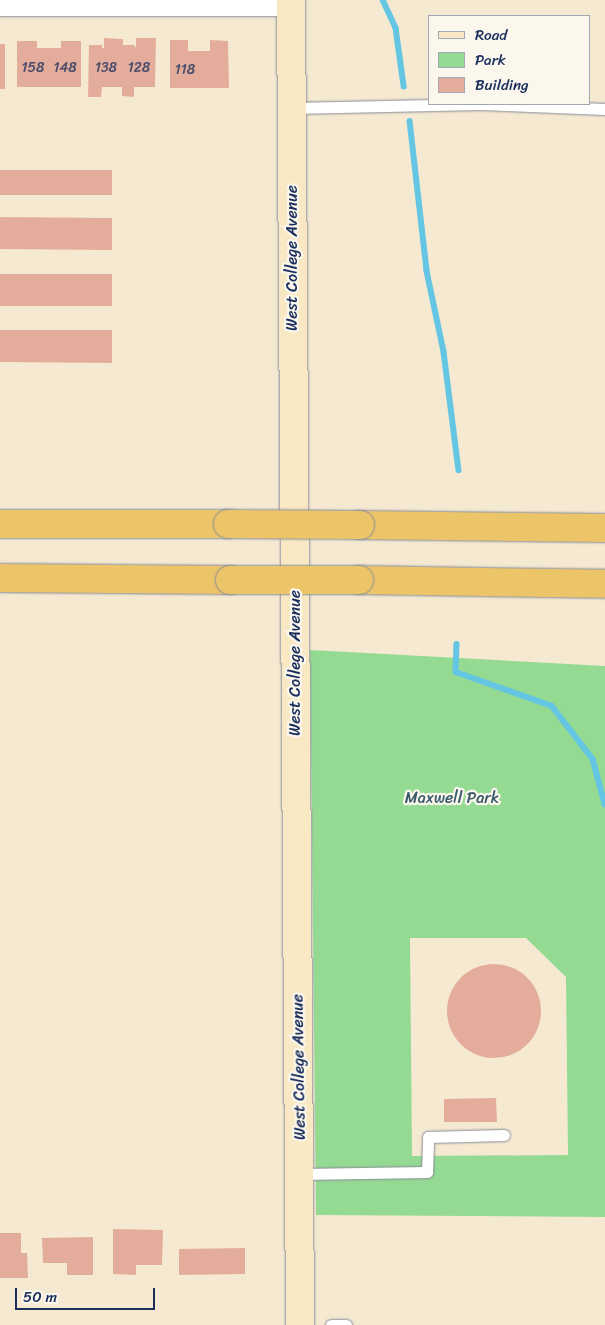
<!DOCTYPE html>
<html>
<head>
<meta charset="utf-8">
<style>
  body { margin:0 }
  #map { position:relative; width:605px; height:1325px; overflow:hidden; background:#f5e9d2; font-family:Sriracha,sans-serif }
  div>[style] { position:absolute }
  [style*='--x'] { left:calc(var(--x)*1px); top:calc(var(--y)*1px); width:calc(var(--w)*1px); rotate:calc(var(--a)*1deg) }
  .green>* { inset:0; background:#95da93 }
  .stream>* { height:5.5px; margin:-2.75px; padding:0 2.75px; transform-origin:2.75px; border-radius:2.75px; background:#64c6e2 }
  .building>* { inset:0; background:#e4ad9b }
  .round { border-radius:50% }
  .roads { filter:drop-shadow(0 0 1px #888c98) drop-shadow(0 0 1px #888c98) }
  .lane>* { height:11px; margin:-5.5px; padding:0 5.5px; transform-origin:5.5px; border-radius:5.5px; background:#fff }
  .street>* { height:22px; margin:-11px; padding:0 11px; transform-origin:11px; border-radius:11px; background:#fff }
  .secondary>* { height:28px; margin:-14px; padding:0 14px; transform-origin:14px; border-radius:14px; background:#f8e8c3 }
  .highway>* { height:28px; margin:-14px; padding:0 14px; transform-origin:14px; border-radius:14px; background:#edc569 }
  .bridges { filter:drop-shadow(0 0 1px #888c98) drop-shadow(0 0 1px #888c98) }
  .highway-bridge>* { height:28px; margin:-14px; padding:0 14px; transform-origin:14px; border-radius:14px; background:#edc569 }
  span { translate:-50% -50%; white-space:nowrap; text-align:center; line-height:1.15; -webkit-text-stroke:4.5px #fbf7ec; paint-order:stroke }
  .number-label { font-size:14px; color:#4d4e6d }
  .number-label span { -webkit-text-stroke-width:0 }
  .street-label { font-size:16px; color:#1b2f5e }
  .park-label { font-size:16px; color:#3a5a6b }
  .legend { position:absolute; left:428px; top:15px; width:162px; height:90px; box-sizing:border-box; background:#fbf7ec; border:1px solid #a1a7b3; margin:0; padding:6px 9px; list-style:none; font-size:15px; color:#1b2f5e }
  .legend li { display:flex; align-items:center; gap:10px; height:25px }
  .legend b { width:25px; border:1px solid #a1a7b3 }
  .scale { position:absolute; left:15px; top:1288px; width:140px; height:22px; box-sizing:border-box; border:2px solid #1b2f5e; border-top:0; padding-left:6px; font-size:15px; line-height:18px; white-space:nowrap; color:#1b2f5e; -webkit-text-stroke:4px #fbf7ec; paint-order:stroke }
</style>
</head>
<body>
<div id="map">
  <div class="green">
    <div style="clip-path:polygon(evenodd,310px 650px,605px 666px,605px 1217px,316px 1215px,310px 650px,410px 938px,526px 938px,566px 977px,568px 1155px,412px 1156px,410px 938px)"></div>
  </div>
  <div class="stream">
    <div style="--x:383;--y:0;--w:31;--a:65"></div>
    <div style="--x:396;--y:28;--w:59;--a:82.1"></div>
    <div style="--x:410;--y:121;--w:151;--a:83.5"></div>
    <div style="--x:427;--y:271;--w:83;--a:78.1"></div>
    <div style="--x:444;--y:352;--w:119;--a:82.8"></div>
    <div style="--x:457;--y:644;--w:28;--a:92"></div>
    <div style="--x:456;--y:672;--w:102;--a:19.5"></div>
    <div style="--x:552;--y:706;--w:67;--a:52.3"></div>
    <div style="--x:593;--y:759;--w:47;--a:75.1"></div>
  </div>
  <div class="building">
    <div style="clip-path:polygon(104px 38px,123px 39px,123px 45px,134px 45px,136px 48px,136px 38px,156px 38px,155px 87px,134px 87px,134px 97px,122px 96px,122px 87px,102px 87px,101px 97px,88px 97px,89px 45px,102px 45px,102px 48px,104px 48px)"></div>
    <div style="clip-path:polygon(170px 40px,188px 40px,188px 51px,210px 51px,210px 40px,228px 41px,229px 88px,170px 88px)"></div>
    <div style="clip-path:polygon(17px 41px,37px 41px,37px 48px,61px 48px,61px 41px,81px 41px,81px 87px,17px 87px)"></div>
    <div style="clip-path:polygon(0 44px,5px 44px,5px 89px,0 89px)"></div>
    <div style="clip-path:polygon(0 170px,112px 170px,112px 195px,0 195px)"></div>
    <div style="clip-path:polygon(0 217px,112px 218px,112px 250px,0 249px)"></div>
    <div style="clip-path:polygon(0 274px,112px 274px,112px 306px,0 306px)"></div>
    <div style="clip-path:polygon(0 330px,112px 330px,112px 363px,0 362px)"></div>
    <div class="round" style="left:447px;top:964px;width:94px;height:94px"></div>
    <div style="clip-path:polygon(496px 1098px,497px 1122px,444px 1122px,444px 1099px)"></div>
    <div style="clip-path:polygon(113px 1229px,163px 1230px,162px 1265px,136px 1265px,136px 1275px,113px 1274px)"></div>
    <div style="clip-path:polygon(0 1233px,21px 1233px,21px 1253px,27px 1253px,28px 1278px,0 1278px)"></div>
    <div style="clip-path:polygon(93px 1237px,93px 1275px,67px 1275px,67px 1263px,43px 1263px,42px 1238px)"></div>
    <div style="clip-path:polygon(245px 1248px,245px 1274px,179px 1275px,179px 1249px)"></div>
  </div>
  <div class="roads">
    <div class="lane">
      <div style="--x:292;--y:108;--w:189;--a:-1.2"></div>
      <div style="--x:481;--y:104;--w:124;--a:2.3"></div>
      <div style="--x:300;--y:1174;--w:127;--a:-0.9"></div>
      <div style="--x:427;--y:1172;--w:35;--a:-88"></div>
      <div style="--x:428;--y:1137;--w:76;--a:-1.5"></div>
      <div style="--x:331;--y:1325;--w:15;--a:0"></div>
    </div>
    <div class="street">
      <div style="--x:0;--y:5;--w:291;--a:0"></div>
    </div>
    <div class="secondary">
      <div style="--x:291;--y:0;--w:1325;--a:89.61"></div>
    </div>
    <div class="highway">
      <div style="--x:0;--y:524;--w:228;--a:0"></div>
      <div style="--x:360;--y:525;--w:245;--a:0.7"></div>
      <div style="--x:0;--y:578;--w:230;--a:0.5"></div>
      <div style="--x:359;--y:580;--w:246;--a:0.9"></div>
    </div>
  </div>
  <div class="bridges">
    <div class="highway-bridge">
      <div style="--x:228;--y:524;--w:132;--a:0.4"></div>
      <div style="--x:230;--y:580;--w:129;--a:0"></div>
    </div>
  </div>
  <div class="number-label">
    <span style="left:33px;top:68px">158</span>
    <span style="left:65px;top:68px">148</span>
    <span style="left:106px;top:68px">138</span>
    <span style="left:139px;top:68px">128</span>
    <span style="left:185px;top:70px">118</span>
  </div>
  <div class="street-label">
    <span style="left:292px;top:258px;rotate:-90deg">West College Avenue</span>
    <span style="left:295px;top:663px;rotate:-90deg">West College Avenue</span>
    <span style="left:299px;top:1067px;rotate:-91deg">West College Avenue</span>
  </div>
  <div class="park-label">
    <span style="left:452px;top:798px">Maxwell Park</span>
  </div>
  <ul class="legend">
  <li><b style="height:6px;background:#f8e8c3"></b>Road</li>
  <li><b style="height:14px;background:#95da93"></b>Park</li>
  <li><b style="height:14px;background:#e4ad9b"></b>Building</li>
  </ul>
  <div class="scale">50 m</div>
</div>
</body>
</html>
